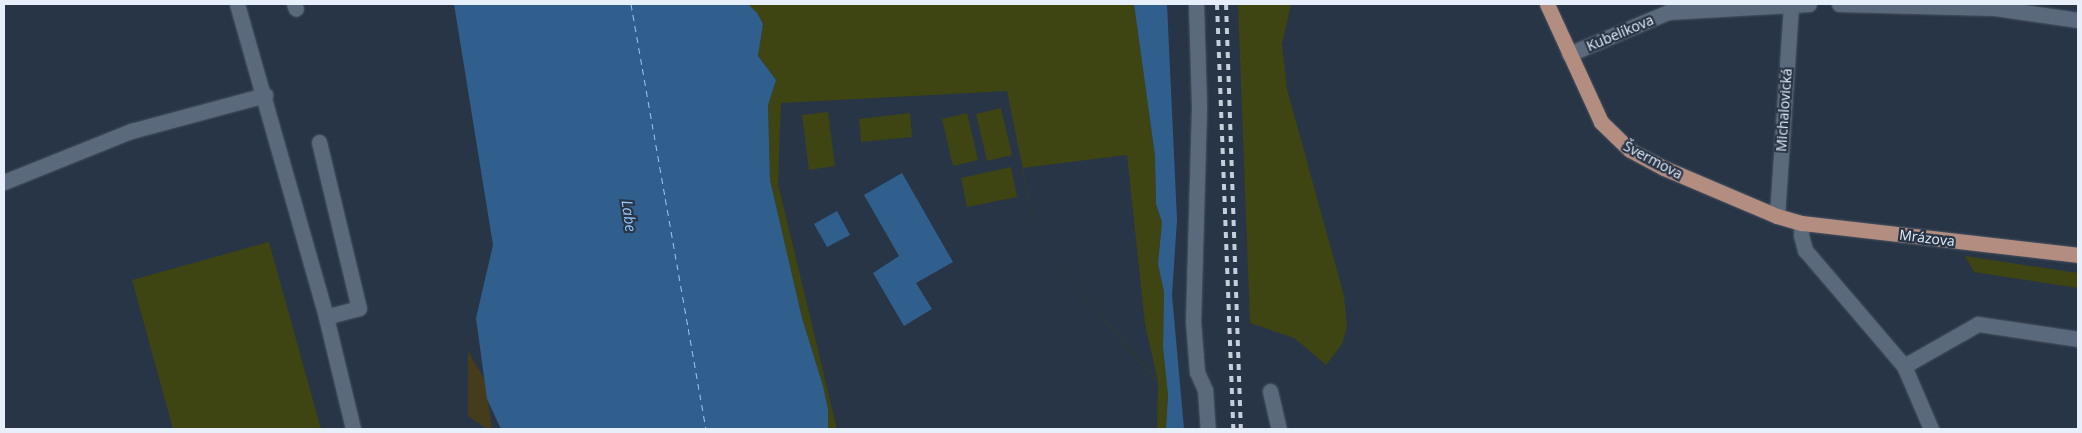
<!DOCTYPE html>
<html>
<head>
<meta charset="utf-8">
<style>
  body { margin:0 }
  #map { position:relative; width:2082px; height:433px; overflow:hidden; background:#283546; font-family:"Open Sans",sans-serif }
  div>[style] { position:absolute }
  [style*='--x'] { left:calc(var(--x)*1px); top:calc(var(--y)*1px); width:calc(var(--w)*1px); rotate:calc(var(--a)*1deg) }
  .green>* { inset:0; background:#3e4412 }
  .sand>* { inset:0; background:#443c1b }
  .water>* { inset:0; background:#315f8d }
  .ferry>* { height:1px; margin-top:-0.5px; transform-origin:0; background:repeating-linear-gradient(90deg,#93c8ff 0 6px,transparent 0 11px) }
  .roads { filter:drop-shadow(0 0 1px #485362) drop-shadow(0 0 1px #485362) }
  .minor>* { height:15px; margin:-7.5px; padding:0 7.5px; transform-origin:7.5px; border-radius:7.5px; background:#5b697c }
  .major>* { height:15px; margin:-7.5px; padding:0 7.5px; transform-origin:7.5px; border-radius:7.5px; background:#b48d81 }
  .rail>* { height:4px; margin-top:-2px; transform-origin:0; background:repeating-linear-gradient(90deg,#c5cedb 0 6px,transparent 0 12px) }
  span { translate:-50% -50%; white-space:nowrap; text-align:center; line-height:1.15; -webkit-text-stroke:4.5px #283546; paint-order:stroke }
  .street-label { font-size:14px; color:#e7effb }
  .water-label { font-size:15px; color:#93c8ff; font-style:italic }
  .frame { position:absolute; inset:0; border:5px solid #e7effb; pointer-events:none }
</style>
</head>
<body>
<div id="map">
  <div class="green">
    <div style="clip-path:polygon(evenodd,748px 4px,1134px 4px,1155px 156px,1156px 204px,1162px 222px,1158px 264px,1164px 292px,1163px 347px,1168px 395px,1166px 429px,1157px 429px,1158px 382px,1038px 243px,1007px 91px,781px 103px,778px 184px,837px 429px,828px 429px,828px 409px,823px 386px,802px 318px,770px 180px,768px 105px,776px 80px,758px 56px,763px 24px,748px 4px,1127px 155px,1145px 324px,1158px 381px,1038px 243px,1022px 168px,1127px 155px)"></div>
    <div style="clip-path:polygon(1238px 4px,1291px 4px,1282px 44px,1287px 89px,1344px 296px,1347px 326px,1342px 344px,1326px 365px,1294px 338px,1250px 323px)"></div>
    <div style="clip-path:polygon(1001px 108px,1012px 155px,987px 161px,976px 114px)"></div>
    <div style="clip-path:polygon(828px 112px,835px 166px,809px 170px,802px 115px)"></div>
    <div style="clip-path:polygon(910px 113px,912px 137px,861px 142px,859px 119px)"></div>
    <div style="clip-path:polygon(967px 113px,978px 160px,953px 166px,942px 119px)"></div>
    <div style="clip-path:polygon(1011px 167px,1017px 197px,967px 207px,961px 178px)"></div>
    <div style="clip-path:polygon(269px 242px,321px 429px,173px 429px,132px 280px)"></div>
    <div style="clip-path:polygon(1965px 256px,2078px 273px,2078px 288px,1974px 272px)"></div>
  </div>
  <div class="sand">
    <div style="clip-path:polygon(468px 351px,485px 380px,492px 429px,487px 429px,468px 416px)"></div>
  </div>
  <div class="water">
    <div style="clip-path:polygon(454px 4px,748px 4px,757px 13px,763px 24px,758px 56px,776px 80px,768px 105px,770px 180px,802px 318px,823px 386px,828px 409px,828px 429px,501px 429px,487px 399px,476px 318px,493px 245px)"></div>
    <div style="clip-path:polygon(1134px 4px,1167px 4px,1177px 220px,1172px 295px,1184px 429px,1166px 429px,1168px 395px,1163px 347px,1164px 292px,1158px 264px,1162px 222px,1156px 204px,1155px 156px)"></div>
    <div style="clip-path:polygon(902px 173px,953px 262px,916px 283px,932px 309px,904px 326px,873px 273px,899px 256px,864px 195px)"></div>
    <div style="clip-path:polygon(837px 211px,850px 235px,827px 247px,814px 224px)"></div>
  </div>
  <div class="ferry">
    <div style="--x:631;--y:4;--w:432;--a:80"></div>
  </div>
  <div class="roads">
    <div class="minor">
      <div style="--x:237;--y:4;--w:325;--a:74.1"></div>
      <div style="--x:326;--y:317;--w:115;--a:76.4"></div>
      <div style="--x:294;--y:4;--w:5;--a:68"></div>
      <div style="--x:1196;--y:4;--w:104;--a:88.3"></div>
      <div style="--x:1199;--y:108;--w:213;--a:91.6"></div>
      <div style="--x:1193;--y:321;--w:51;--a:85.5"></div>
      <div style="--x:1197;--y:372;--w:20;--a:66"></div>
      <div style="--x:1205;--y:390;--w:39;--a:86"></div>
      <div style="--x:1839;--y:4;--w:156;--a:1.5"></div>
      <div style="--x:1995;--y:8;--w:84;--a:8.2"></div>
      <div style="--x:1569;--y:54;--w:108;--a:-23"></div>
      <div style="--x:1668;--y:12;--w:141;--a:-3.2"></div>
      <div style="--x:319;--y:142;--w:171;--a:76.5"></div>
      <div style="--x:359;--y:308;--w:34;--a:165"></div>
      <div style="--x:4;--y:182;--w:137;--a:-21.9"></div>
      <div style="--x:131;--y:131;--w:139;--a:-15"></div>
      <div style="--x:1777;--y:216;--w:212;--a:-86.2"></div>
      <div style="--x:1802;--y:223;--w:12;--a:95"></div>
      <div style="--x:1801;--y:235;--w:16;--a:75"></div>
      <div style="--x:1805;--y:250;--w:153;--a:49.5"></div>
      <div style="--x:1904;--y:366;--w:69;--a:66.8"></div>
      <div style="--x:1904;--y:366;--w:85;--a:-29.6"></div>
      <div style="--x:1978;--y:324;--w:101;--a:8.5"></div>
      <div style="--x:1270;--y:391;--w:39;--a:77"></div>
    </div>
    <div class="major">
      <div style="--x:1547;--y:4;--w:130;--a:65.4"></div>
      <div style="--x:1601;--y:122;--w:40;--a:44"></div>
      <div style="--x:1630;--y:150;--w:38;--a:28"></div>
      <div style="--x:1664;--y:168;--w:123;--a:23"></div>
      <div style="--x:1777;--y:216;--w:26;--a:16"></div>
      <div style="--x:1802;--y:223;--w:278;--a:6.6"></div>
    </div>
  </div>
  <div class="rail">
    <div style="--x:1217;--y:4;--w:425;--a:87.8"></div>
    <div style="--x:1226;--y:4;--w:425;--a:88"></div>
  </div>
  <div class="street-label">
    <span style="left:1620px;top:33px;rotate:-23deg">Kubelíkova</span>
    <span style="left:1784px;top:110px;rotate:-86deg">Michalovická</span>
    <span style="left:1653px;top:160px;rotate:28deg">Švermova</span>
    <span style="left:1927px;top:238px;rotate:7deg">Mrázova</span>
  </div>
  <div class="water-label">
    <span style="left:629px;top:216px;rotate:82deg">Labe</span>
  </div>
  <div class="frame"></div>
</div>
</body>
</html>
